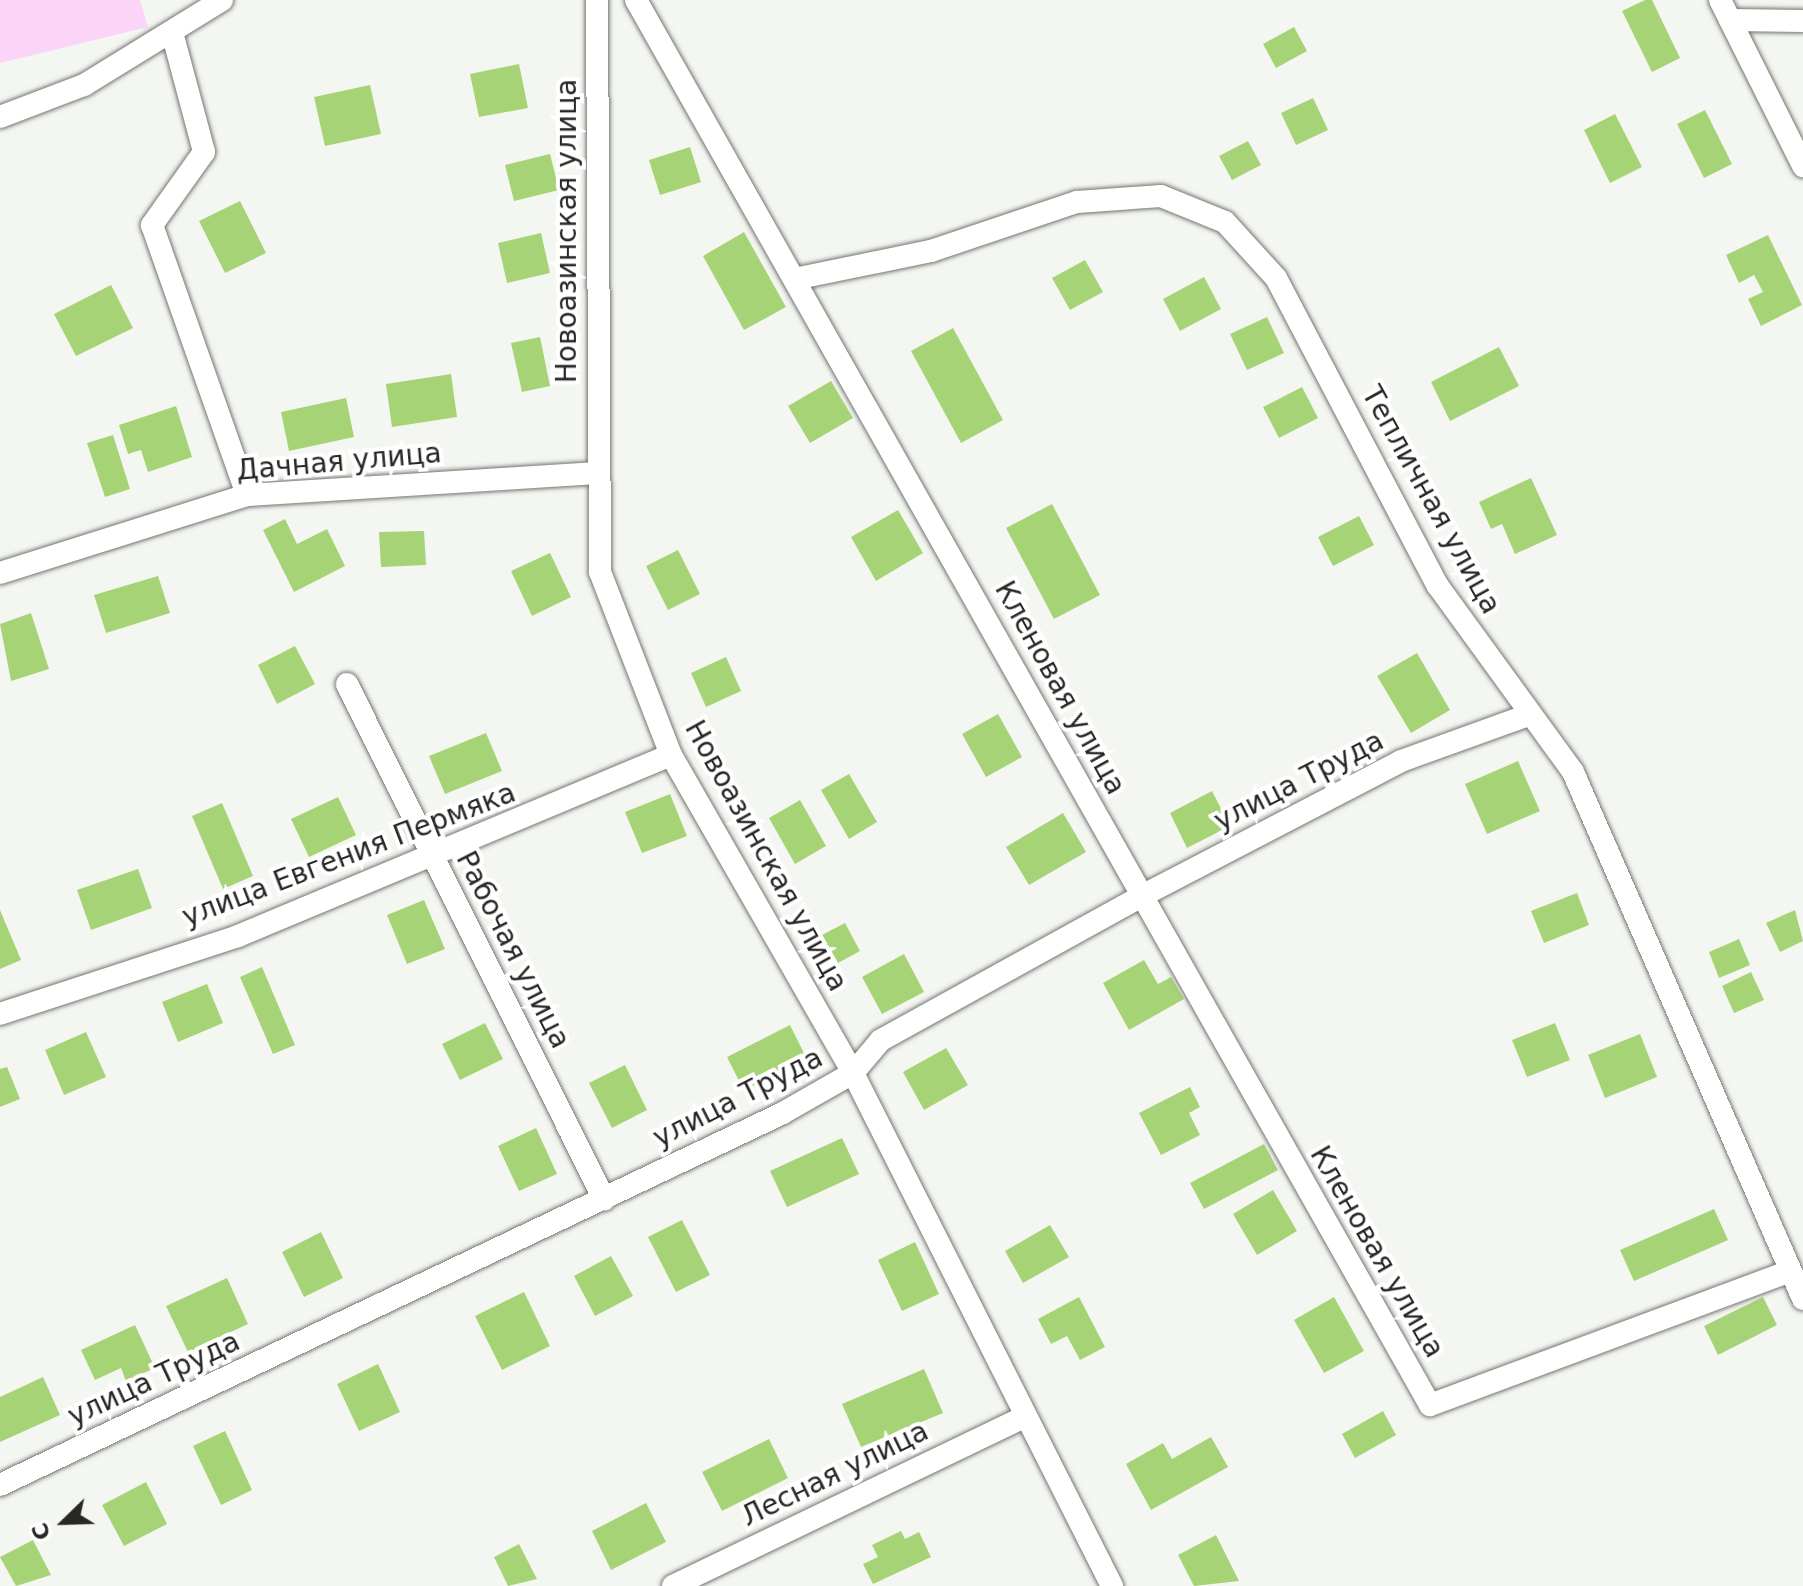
<!DOCTYPE html>
<html>
<head>
<meta charset="utf-8">
<style>
  body { margin:0 }
  #map { position:relative; width:1803px; height:1586px; overflow:hidden; background:#f4f7f1; font-family:"DejaVu Sans",sans-serif }
  div>[style] { position:absolute }
  [style*='--x'] { left:calc(var(--x)*1px); top:calc(var(--y)*1px); width:calc(var(--w)*1px); rotate:calc(var(--a)*1deg) }
  .green>* { inset:0; background:#fad5f7 }
  .building>* { inset:0; background:#a7d377 }
  .roads { filter:drop-shadow(0 0 2px #747671) drop-shadow(0 0 2px #747671) }
  .minor>* { height:22px; margin:-11px; padding:0 11px; transform-origin:11px; border-radius:11px; background:#fff }
  span { translate:-50% -50%; white-space:nowrap; text-align:center; line-height:1.15; -webkit-text-stroke:8px #fff; paint-order:stroke }
  .street-label { font-size:28px; color:#272826 }
  .north { position:absolute; left:24px; top:1482px; width:80px; height:80px; -webkit-text-stroke:6px #fff; paint-order:stroke; rotate:247deg; font-size:22px; font-weight:700; line-height:32px; text-align:center; color:#272826 }
  .north::after { content:''; display:block; margin:auto; width:28px; height:36px; background:#272826; clip-path:polygon(50% 0,100% 100%,50% 72%,0 100%) }
</style>
</head>
<body>
<div id="map">
  <div class="green">
    <div style="clip-path:polygon(0 0,140px 0,148px 27px,0 63px)"></div>
  </div>
  <div class="building">
    <div style="clip-path:polygon(1645px 0,1652px 0,1680px 58px,1652px 72px,1622px 11px)"></div>
    <div style="clip-path:polygon(1294px 27px,1307px 51px,1276px 68px,1263px 44px)"></div>
    <div style="clip-path:polygon(519px 64px,528px 108px,479px 117px,470px 74px)"></div>
    <div style="clip-path:polygon(370px 85px,381px 134px,325px 146px,314px 97px)"></div>
    <div style="clip-path:polygon(1313px 98px,1328px 130px,1296px 145px,1281px 113px)"></div>
    <div style="clip-path:polygon(1705px 110px,1732px 164px,1704px 178px,1677px 124px)"></div>
    <div style="clip-path:polygon(1615px 114px,1642px 167px,1610px 183px,1584px 130px)"></div>
    <div style="clip-path:polygon(1248px 141px,1261px 165px,1232px 180px,1219px 156px)"></div>
    <div style="clip-path:polygon(690px 147px,701px 182px,660px 195px,649px 160px)"></div>
    <div style="clip-path:polygon(550px 154px,559px 190px,514px 201px,505px 165px)"></div>
    <div style="clip-path:polygon(240px 201px,266px 253px,225px 273px,199px 221px)"></div>
    <div style="clip-path:polygon(744px 232px,786px 307px,744px 330px,703px 256px)"></div>
    <div style="clip-path:polygon(541px 233px,550px 273px,507px 283px,498px 243px)"></div>
    <div style="clip-path:polygon(1768px 235px,1802px 305px,1761px 326px,1748px 299px,1763px 292px,1754px 275px,1739px 283px,1726px 255px)"></div>
    <div style="clip-path:polygon(1085px 260px,1103px 292px,1070px 310px,1052px 278px)"></div>
    <div style="clip-path:polygon(1204px 277px,1221px 309px,1180px 331px,1163px 299px)"></div>
    <div style="clip-path:polygon(111px 285px,133px 328px,76px 356px,54px 314px)"></div>
    <div style="clip-path:polygon(1267px 317px,1284px 353px,1247px 370px,1230px 334px)"></div>
    <div style="clip-path:polygon(953px 328px,1003px 420px,961px 443px,911px 351px)"></div>
    <div style="clip-path:polygon(540px 337px,550px 386px,522px 392px,511px 343px)"></div>
    <div style="clip-path:polygon(1499px 347px,1519px 386px,1450px 421px,1431px 382px)"></div>
    <div style="clip-path:polygon(451px 374px,457px 417px,392px 427px,386px 384px)"></div>
    <div style="clip-path:polygon(831px 381px,853px 418px,810px 443px,788px 406px)"></div>
    <div style="clip-path:polygon(1302px 387px,1318px 418px,1279px 438px,1263px 407px)"></div>
    <div style="clip-path:polygon(346px 398px,354px 437px,289px 451px,281px 412px)"></div>
    <div style="clip-path:polygon(176px 406px,192px 457px,148px 472px,141px 450px,128px 454px,119px 425px)"></div>
    <div style="clip-path:polygon(113px 435px,130px 489px,105px 497px,87px 443px)"></div>
    <div style="clip-path:polygon(1531px 478px,1557px 535px,1515px 554px,1502px 524px,1491px 529px,1479px 502px)"></div>
    <div style="clip-path:polygon(1052px 504px,1100px 595px,1054px 619px,1006px 528px)"></div>
    <div style="clip-path:polygon(898px 510px,923px 553px,876px 581px,851px 537px)"></div>
    <div style="clip-path:polygon(1359px 516px,1374px 545px,1333px 566px,1318px 537px)"></div>
    <div style="clip-path:polygon(285px 519px,297px 544px,327px 529px,345px 566px,294px 592px,263px 530px)"></div>
    <div style="clip-path:polygon(424px 531px,426px 565px,381px 567px,379px 532px)"></div>
    <div style="clip-path:polygon(678px 550px,700px 594px,668px 610px,646px 566px)"></div>
    <div style="clip-path:polygon(550px 553px,571px 597px,532px 616px,511px 571px)"></div>
    <div style="clip-path:polygon(158px 576px,170px 613px,106px 633px,94px 595px)"></div>
    <div style="clip-path:polygon(31px 613px,49px 669px,11px 681px,0 624px)"></div>
    <div style="clip-path:polygon(295px 646px,315px 684px,277px 704px,258px 665px)"></div>
    <div style="clip-path:polygon(1417px 653px,1450px 710px,1411px 733px,1377px 676px)"></div>
    <div style="clip-path:polygon(726px 657px,741px 691px,706px 707px,691px 673px)"></div>
    <div style="clip-path:polygon(998px 714px,1022px 757px,986px 777px,962px 734px)"></div>
    <div style="clip-path:polygon(486px 733px,502px 771px,445px 794px,429px 756px)"></div>
    <div style="clip-path:polygon(1518px 761px,1540px 811px,1487px 834px,1465px 784px)"></div>
    <div style="clip-path:polygon(849px 774px,877px 822px,849px 839px,821px 790px)"></div>
    <div style="clip-path:polygon(1212px 791px,1230px 826px,1187px 848px,1170px 813px)"></div>
    <div style="clip-path:polygon(670px 794px,687px 836px,642px 853px,625px 812px)"></div>
    <div style="clip-path:polygon(338px 797px,356px 835px,309px 857px,291px 819px)"></div>
    <div style="clip-path:polygon(800px 800px,826px 846px,795px 864px,769px 818px)"></div>
    <div style="clip-path:polygon(222px 803px,253px 876px,223px 889px,192px 816px)"></div>
    <div style="clip-path:polygon(1063px 813px,1086px 852px,1029px 885px,1006px 847px)"></div>
    <div style="clip-path:polygon(138px 869px,152px 908px,91px 930px,77px 890px)"></div>
    <div style="clip-path:polygon(1577px 893px,1589px 925px,1544px 943px,1531px 911px)"></div>
    <div style="clip-path:polygon(424px 900px,445px 949px,407px 964px,387px 915px)"></div>
    <div style="clip-path:polygon(0 910px,21px 960px,0 969px)"></div>
    <div style="clip-path:polygon(1795px 910px,1803px 941px,1780px 952px,1766px 923px)"></div>
    <div style="clip-path:polygon(845px 923px,860px 951px,836px 964px,820px 936px)"></div>
    <div style="clip-path:polygon(1739px 939px,1750px 965px,1719px 978px,1709px 952px)"></div>
    <div style="clip-path:polygon(904px 954px,924px 992px,882px 1014px,862px 977px)"></div>
    <div style="clip-path:polygon(1144px 960px,1158px 984px,1171px 977px,1184px 999px,1129px 1030px,1103px 983px)"></div>
    <div style="clip-path:polygon(262px 967px,295px 1045px,273px 1054px,240px 977px)"></div>
    <div style="clip-path:polygon(1751px 972px,1764px 1000px,1734px 1013px,1722px 986px)"></div>
    <div style="clip-path:polygon(207px 984px,223px 1023px,178px 1042px,162px 1002px)"></div>
    <div style="clip-path:polygon(485px 1023px,503px 1059px,460px 1080px,442px 1044px)"></div>
    <div style="clip-path:polygon(1555px 1023px,1570px 1060px,1527px 1077px,1512px 1040px)"></div>
    <div style="clip-path:polygon(790px 1025px,807px 1059px,744px 1091px,727px 1057px)"></div>
    <div style="clip-path:polygon(86px 1032px,106px 1077px,64px 1095px,45px 1050px)"></div>
    <div style="clip-path:polygon(1640px 1034px,1657px 1077px,1605px 1098px,1588px 1055px)"></div>
    <div style="clip-path:polygon(946px 1048px,968px 1085px,924px 1110px,903px 1072px)"></div>
    <div style="clip-path:polygon(625px 1065px,647px 1110px,612px 1128px,589px 1083px)"></div>
    <div style="clip-path:polygon(7px 1067px,20px 1099px,0 1107px,0 1069px)"></div>
    <div style="clip-path:polygon(1190px 1087px,1200px 1107px,1189px 1113px,1200px 1135px,1161px 1155px,1139px 1113px)"></div>
    <div style="clip-path:polygon(536px 1128px,557px 1174px,519px 1191px,498px 1146px)"></div>
    <div style="clip-path:polygon(842px 1138px,859px 1174px,787px 1207px,770px 1171px)"></div>
    <div style="clip-path:polygon(1264px 1144px,1278px 1170px,1204px 1209px,1190px 1183px)"></div>
    <div style="clip-path:polygon(1273px 1190px,1297px 1231px,1257px 1255px,1233px 1214px)"></div>
    <div style="clip-path:polygon(1714px 1209px,1728px 1240px,1634px 1281px,1620px 1250px)"></div>
    <div style="clip-path:polygon(682px 1220px,710px 1275px,676px 1292px,648px 1237px)"></div>
    <div style="clip-path:polygon(1050px 1225px,1069px 1257px,1023px 1283px,1005px 1251px)"></div>
    <div style="clip-path:polygon(321px 1232px,343px 1278px,304px 1297px,282px 1252px)"></div>
    <div style="clip-path:polygon(915px 1242px,939px 1294px,902px 1311px,878px 1260px)"></div>
    <div style="clip-path:polygon(611px 1256px,633px 1296px,595px 1316px,574px 1276px)"></div>
    <div style="clip-path:polygon(227px 1278px,248px 1324px,188px 1352px,166px 1306px)"></div>
    <div style="clip-path:polygon(524px 1292px,550px 1346px,502px 1370px,475px 1316px)"></div>
    <div style="clip-path:polygon(1079px 1297px,1105px 1347px,1080px 1360px,1067px 1336px,1051px 1344px,1038px 1319px)"></div>
    <div style="clip-path:polygon(1334px 1297px,1364px 1351px,1324px 1373px,1294px 1320px)"></div>
    <div style="clip-path:polygon(1763px 1297px,1777px 1325px,1718px 1355px,1704px 1326px)"></div>
    <div style="clip-path:polygon(135px 1325px,155px 1368px,126px 1381px,121px 1368px,95px 1380px,81px 1350px)"></div>
    <div style="clip-path:polygon(378px 1364px,400px 1412px,359px 1431px,337px 1384px)"></div>
    <div style="clip-path:polygon(924px 1369px,943px 1413px,861px 1447px,842px 1404px)"></div>
    <div style="clip-path:polygon(43px 1377px,60px 1415px,0 1442px,0 1397px)"></div>
    <div style="clip-path:polygon(1383px 1411px,1396px 1435px,1355px 1458px,1342px 1434px)"></div>
    <div style="clip-path:polygon(225px 1431px,252px 1490px,221px 1505px,193px 1446px)"></div>
    <div style="clip-path:polygon(1211px 1437px,1228px 1467px,1151px 1510px,1126px 1464px,1163px 1443px,1172px 1459px)"></div>
    <div style="clip-path:polygon(769px 1439px,788px 1478px,722px 1511px,702px 1472px)"></div>
    <div style="clip-path:polygon(146px 1482px,167px 1524px,124px 1546px,102px 1505px)"></div>
    <div style="clip-path:polygon(646px 1503px,666px 1542px,611px 1570px,592px 1531px)"></div>
    <div style="clip-path:polygon(901px 1531px,905px 1539px,919px 1532px,931px 1557px,873px 1584px,863px 1564px,878px 1557px,872px 1545px)"></div>
    <div style="clip-path:polygon(1216px 1535px,1239px 1581px,1194px 1586px,1178px 1555px)"></div>
    <div style="clip-path:polygon(33px 1540px,51px 1575px,16px 1586px,0 1557px)"></div>
    <div style="clip-path:polygon(519px 1544px,537px 1579px,508px 1586px,494px 1557px)"></div>
  </div>
  <div class="roads">
    <div class="minor">
      <div style="--x:597;--y:0;--w:572;--a:89.7"></div>
      <div style="--x:600;--y:572;--w:196;--a:68.8"></div>
      <div style="--x:671;--y:755;--w:366;--a:60.2"></div>
      <div style="--x:853;--y:1073;--w:575;--a:63.21"></div>
      <div style="--x:636;--y:0;--w:1614;--a:60.53"></div>
      <div style="--x:1430;--y:1405;--w:381;--a:-20.4"></div>
      <div style="--x:1720;--y:0;--w:186;--a:63.4"></div>
      <div style="--x:1730;--y:20;--w:73;--a:0.8"></div>
      <div style="--x:173;--y:36;--w:120;--a:75"></div>
      <div style="--x:204;--y:152;--w:90;--a:125.5"></div>
      <div style="--x:152;--y:225;--w:286;--a:70.6"></div>
      <div style="--x:0;--y:117;--w:90;--a:-20.9"></div>
      <div style="--x:84;--y:85;--w:162;--a:-31.6"></div>
      <div style="--x:799;--y:278;--w:135;--a:-11.6"></div>
      <div style="--x:931;--y:251;--w:154;--a:-18.6"></div>
      <div style="--x:1077;--y:202;--w:84;--a:-4.1"></div>
      <div style="--x:1161;--y:196;--w:69;--a:22.1"></div>
      <div style="--x:1225;--y:222;--w:76;--a:47.7"></div>
      <div style="--x:1276;--y:278;--w:348;--a:62.3"></div>
      <div style="--x:1438;--y:586;--w:230;--a:54"></div>
      <div style="--x:1573;--y:772;--w:575;--a:66.42"></div>
      <div style="--x:0;--y:573;--w:259;--a:-17.5"></div>
      <div style="--x:247;--y:495;--w:352;--a:-3.6"></div>
      <div style="--x:347;--y:684;--w:576;--a:63.48"></div>
      <div style="--x:0;--y:1014;--w:250;--a:-18.1"></div>
      <div style="--x:238;--y:936;--w:469;--a:-22.7"></div>
      <div style="--x:0;--y:1485;--w:865;--a:-25.41"></div>
      <div style="--x:781;--y:1114;--w:83;--a:-29.7"></div>
      <div style="--x:853;--y:1073;--w:43;--a:-49.7"></div>
      <div style="--x:881;--y:1040;--w:296;--a:-28.9"></div>
      <div style="--x:1140;--y:897;--w:294;--a:-27.5"></div>
      <div style="--x:1401;--y:761;--w:133;--a:-19.8"></div>
      <div style="--x:673;--y:1586;--w:390;--a:-25.7"></div>
    </div>
  </div>
  <div class="street-label">
    <span style="left:567px;top:231px;rotate:-90deg">Новоазинская улица</span>
    <span style="left:339px;top:462px;rotate:-5deg">Дачная улица</span>
    <span style="left:1431px;top:500px;rotate:61deg">Тепличная улица</span>
    <span style="left:1060px;top:688px;rotate:61deg">Кленовая улица</span>
    <span style="left:1299px;top:781px;rotate:-27deg">улица Труда</span>
    <span style="left:349px;top:855px;rotate:-21deg">улица Евгения Пермяка</span>
    <span style="left:766px;top:856px;rotate:61deg">Новоазинская улица</span>
    <span style="left:513px;top:950px;rotate:63deg">Рабочая улица</span>
    <span style="left:738px;top:1098px;rotate:-27deg">улица Труда</span>
    <span style="left:1377px;top:1252px;rotate:60deg">Кленовая улица</span>
    <span style="left:154px;top:1379px;rotate:-25deg">улица Труда</span>
    <span style="left:835px;top:1474px;rotate:-26deg">Лесная улица</span>
  </div>
  <div class="north">С</div>
</div>
</body>
</html>
